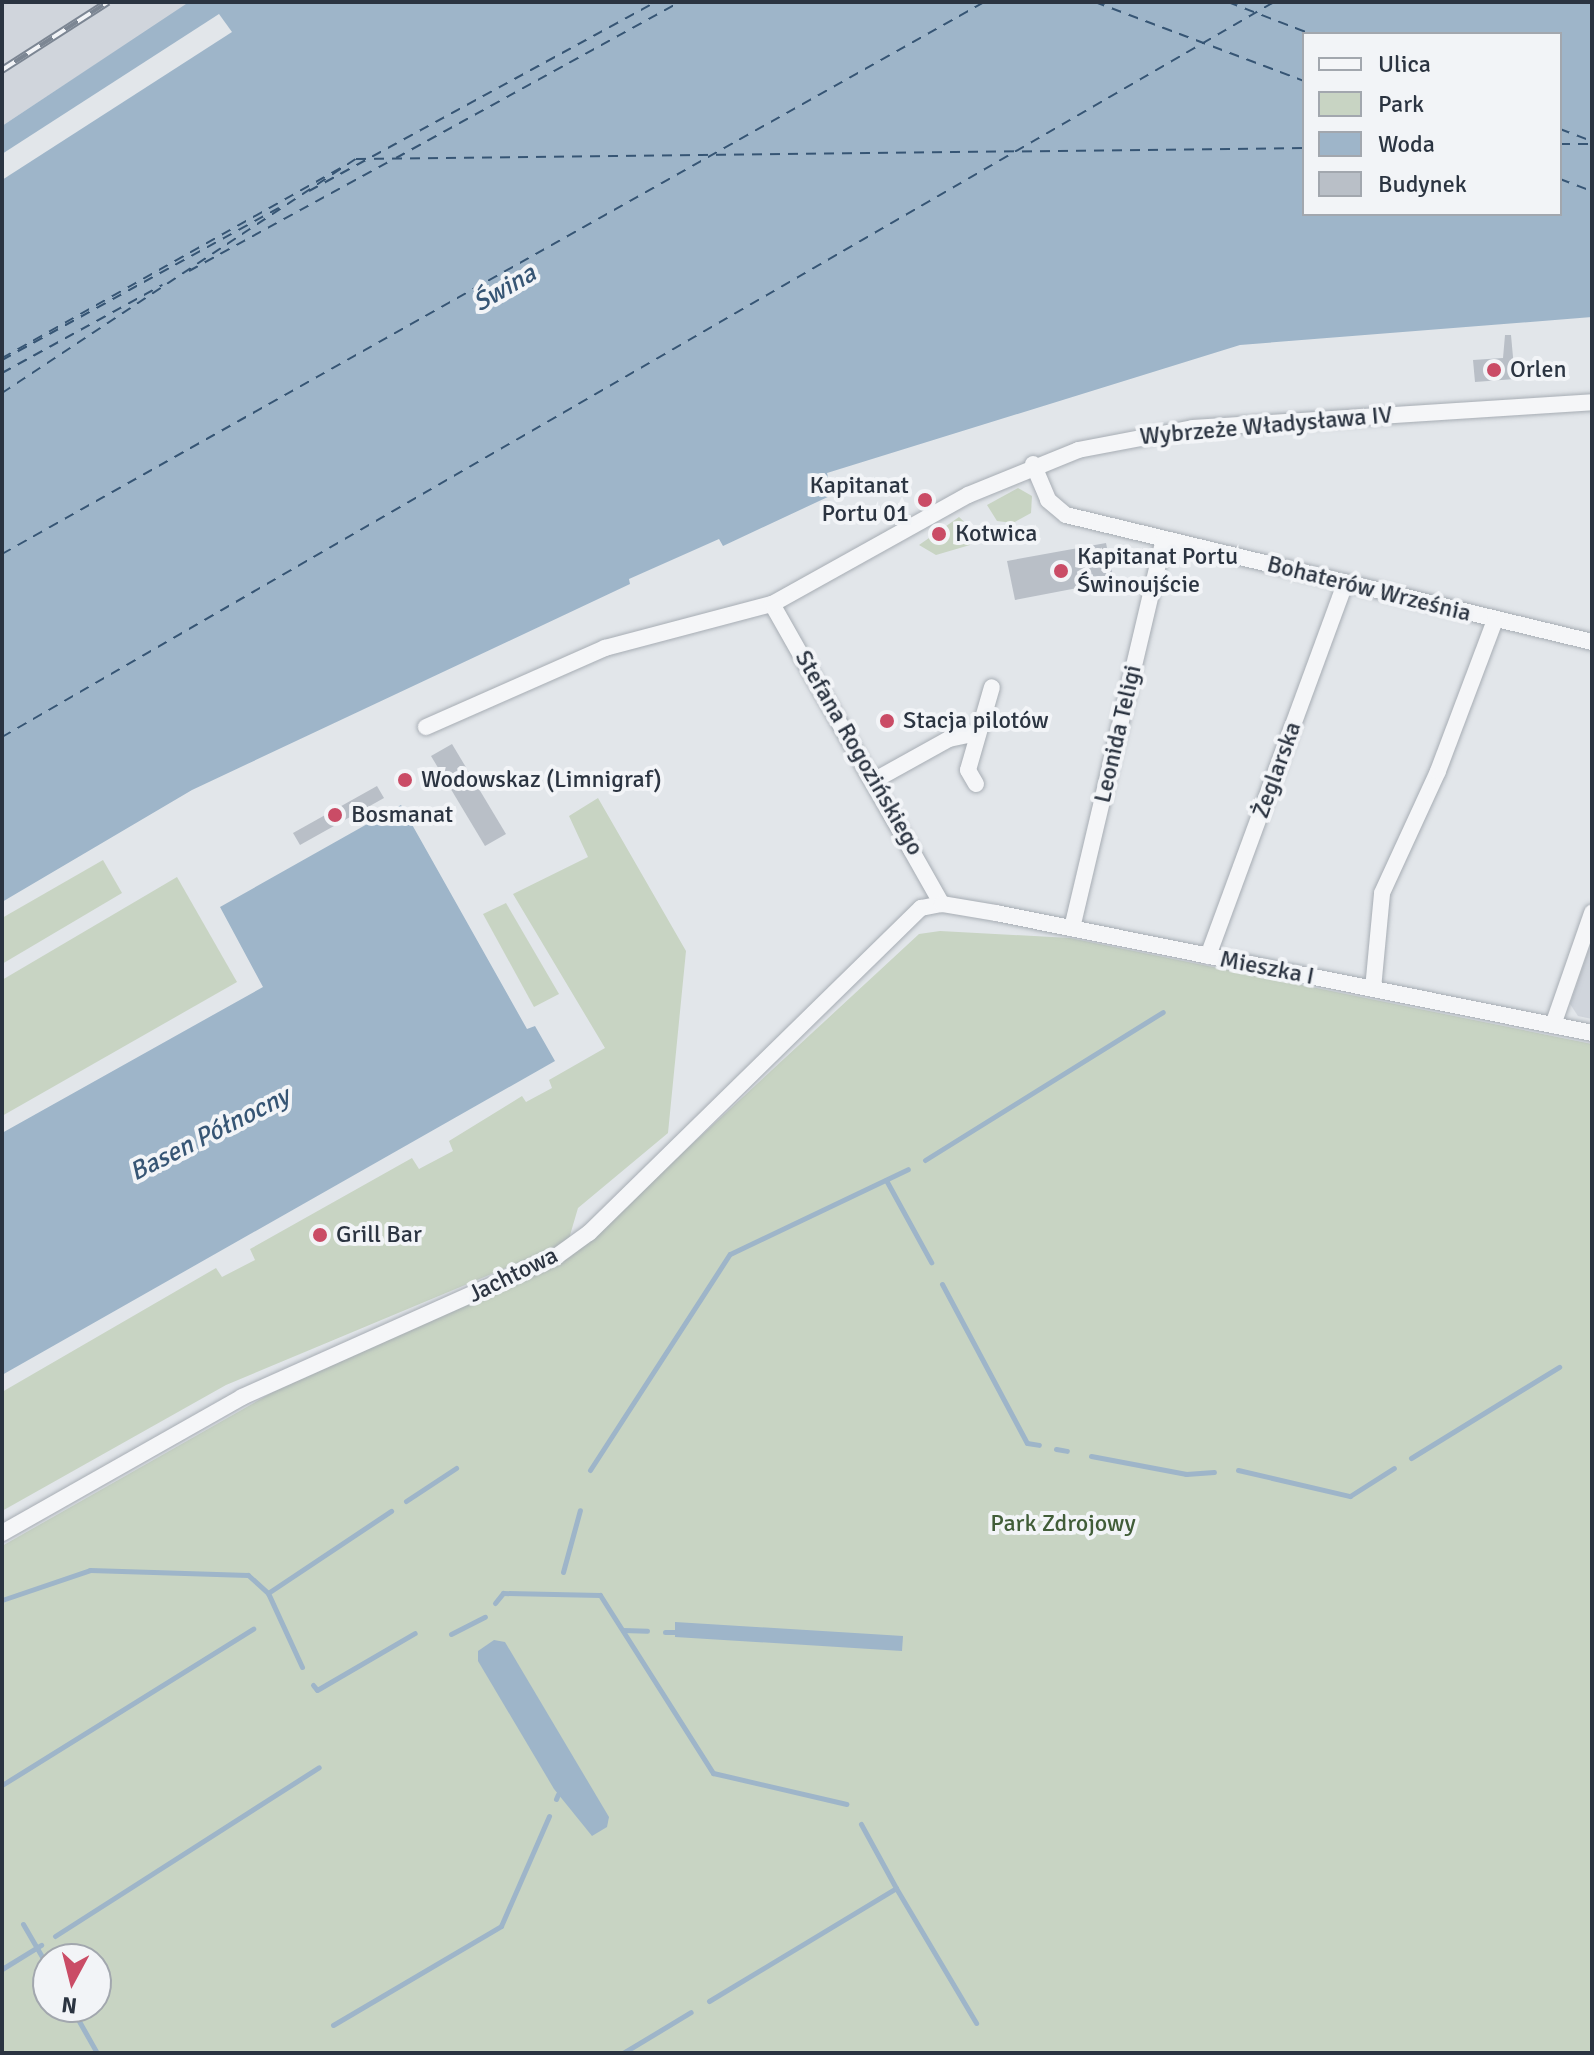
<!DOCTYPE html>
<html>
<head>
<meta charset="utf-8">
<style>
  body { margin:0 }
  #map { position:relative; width:1594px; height:2055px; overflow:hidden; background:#e2e6ea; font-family:Signika,sans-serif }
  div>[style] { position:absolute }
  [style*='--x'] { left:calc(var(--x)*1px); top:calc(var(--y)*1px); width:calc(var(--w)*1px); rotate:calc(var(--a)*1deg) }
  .built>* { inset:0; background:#d0d5dc }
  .green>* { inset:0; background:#c8d4c3 }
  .water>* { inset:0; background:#9eb5c9 }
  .pier>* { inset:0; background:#e2e6ea }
  .stream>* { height:5px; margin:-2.5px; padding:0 2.5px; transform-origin:2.5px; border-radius:2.5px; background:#9eb5c9 }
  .ferry>* { height:2px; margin-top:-1px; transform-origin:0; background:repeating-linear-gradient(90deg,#365574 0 10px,transparent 0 18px) }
  .building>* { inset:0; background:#b9bfc7 }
  .roads { filter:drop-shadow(0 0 2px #a7adb4) drop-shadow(0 0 2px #a7adb4) }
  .minor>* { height:16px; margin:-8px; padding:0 8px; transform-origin:8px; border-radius:8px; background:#f5f6f8 }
  .rail>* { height:8px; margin-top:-4px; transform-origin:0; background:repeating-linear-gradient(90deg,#f2f4f7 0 15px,#7c8693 0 30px); box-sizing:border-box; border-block:2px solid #7c8693 }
  .dots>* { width:22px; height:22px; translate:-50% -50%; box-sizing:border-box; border:4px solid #f2f4f7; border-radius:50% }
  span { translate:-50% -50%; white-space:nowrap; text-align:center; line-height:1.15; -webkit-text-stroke:8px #f2f4f7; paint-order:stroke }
  .poi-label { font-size:24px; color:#2b3441 }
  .left { translate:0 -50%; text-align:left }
  .right { translate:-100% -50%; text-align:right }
  .street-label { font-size:24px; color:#2b3441 }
  .park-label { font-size:24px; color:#415d38 }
  .water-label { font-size:26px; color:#365574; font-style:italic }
  .frame { position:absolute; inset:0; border:4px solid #2b3441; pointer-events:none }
  .legend { position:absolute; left:1302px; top:32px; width:260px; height:184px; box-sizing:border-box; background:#f2f4f7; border:2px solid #a2a7ae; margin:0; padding:10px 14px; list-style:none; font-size:24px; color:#2b3441 }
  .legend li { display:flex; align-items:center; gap:16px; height:40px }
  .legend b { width:40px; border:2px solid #a2a7ae }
  .north { position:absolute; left:32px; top:1943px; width:80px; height:80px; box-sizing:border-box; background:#f2f4f7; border:2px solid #a2a7ae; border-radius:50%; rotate:187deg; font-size:22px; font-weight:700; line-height:32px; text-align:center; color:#2b3441 }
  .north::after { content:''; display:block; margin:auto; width:28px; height:36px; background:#ca4c66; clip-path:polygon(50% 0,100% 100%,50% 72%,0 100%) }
</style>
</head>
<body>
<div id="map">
  <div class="built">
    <div style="clip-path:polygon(2px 2px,189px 2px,189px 3px,2px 126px)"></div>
    <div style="clip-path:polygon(1592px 940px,1592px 1019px,1578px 1016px,1570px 1004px)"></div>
  </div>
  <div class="green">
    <div style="clip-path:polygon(1018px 488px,1032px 496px,1031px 513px,1013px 523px,997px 521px,987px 505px)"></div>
    <div style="clip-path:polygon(959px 517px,971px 528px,966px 532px,970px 545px,936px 555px,919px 545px)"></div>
    <div style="clip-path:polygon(598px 798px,686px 951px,668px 1133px,578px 1208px,568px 1242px,226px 1385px,2px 1511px,2px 1392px,216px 1268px,222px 1277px,255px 1260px,250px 1249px,412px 1158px,419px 1169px,453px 1151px,449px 1141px,522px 1096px,526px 1102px,552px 1088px,549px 1080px,605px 1048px,513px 894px,588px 857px,569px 816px)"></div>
    <div style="clip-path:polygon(103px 860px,122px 893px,2px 964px,2px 918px)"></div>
    <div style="clip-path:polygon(177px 877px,237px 982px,2px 1116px,2px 980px)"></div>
    <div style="clip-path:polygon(506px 903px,559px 994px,534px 1007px,483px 914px)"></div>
    <div style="clip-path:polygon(evenodd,940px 931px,1070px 938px,1592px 1044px,1592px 2053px,2px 2053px,2px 1546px,273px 1392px,570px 1257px,919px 934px,940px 931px,48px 1959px,96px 1959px,96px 2007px,48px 2007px,48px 1959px)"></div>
  </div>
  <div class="water">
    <div style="clip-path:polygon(evenodd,189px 2px,1592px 2px,1592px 317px,1240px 345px,827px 473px,832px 495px,723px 546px,719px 539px,629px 579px,630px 584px,192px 790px,2px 902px,2px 126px,189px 2px,1304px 34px,1560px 34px,1560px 214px,1304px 214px,1304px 34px)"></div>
    <div style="clip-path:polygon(401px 805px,527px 1029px,535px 1026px,555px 1061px,2px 1375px,2px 1133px,263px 987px,220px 907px)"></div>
    <div style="clip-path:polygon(675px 1622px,903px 1636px,902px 1651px,675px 1637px)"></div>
    <div style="clip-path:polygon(494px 1640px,505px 1642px,609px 1817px,607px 1827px,592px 1836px,554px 1789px,478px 1661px,478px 1651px)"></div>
  </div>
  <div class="pier">
    <div style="clip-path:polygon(219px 14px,232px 32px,2px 180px,2px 154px)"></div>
  </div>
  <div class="stream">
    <div style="--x:925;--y:1160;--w:280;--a:-31.9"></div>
    <div style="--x:886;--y:1180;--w:94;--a:61.2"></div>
    <div style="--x:942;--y:1284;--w:180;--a:61.9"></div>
    <div style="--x:1027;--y:1443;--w:12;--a:9"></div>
    <div style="--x:1056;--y:1449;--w:11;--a:10"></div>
    <div style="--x:1091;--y:1456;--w:97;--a:10.7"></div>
    <div style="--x:1186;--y:1474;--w:28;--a:-4"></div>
    <div style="--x:1411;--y:1458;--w:174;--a:-31.6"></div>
    <div style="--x:590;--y:1470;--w:257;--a:-57.1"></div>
    <div style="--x:730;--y:1254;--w:197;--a:-25.5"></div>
    <div style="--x:1238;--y:1470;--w:115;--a:13.1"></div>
    <div style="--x:1350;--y:1496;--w:52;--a:-32.5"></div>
    <div style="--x:406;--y:1501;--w:60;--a:-33.4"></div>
    <div style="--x:563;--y:1572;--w:64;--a:-74.7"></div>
    <div style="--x:2;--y:1600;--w:93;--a:-18.8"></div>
    <div style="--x:90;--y:1570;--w:158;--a:1.8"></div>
    <div style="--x:248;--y:1575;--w:27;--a:42"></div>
    <div style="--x:495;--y:1603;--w:13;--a:-51"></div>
    <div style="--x:503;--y:1593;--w:97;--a:1.2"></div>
    <div style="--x:600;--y:1595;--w:211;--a:57.6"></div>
    <div style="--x:713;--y:1773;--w:137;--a:13.1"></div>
    <div style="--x:623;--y:1630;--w:24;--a:2"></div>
    <div style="--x:665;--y:1632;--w:10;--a:0"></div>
    <div style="--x:451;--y:1634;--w:38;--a:-27"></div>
    <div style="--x:302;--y:1667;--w:81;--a:-114.7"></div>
    <div style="--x:268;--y:1593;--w:148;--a:-33.7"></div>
    <div style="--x:313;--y:1685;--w:6;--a:51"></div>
    <div style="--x:317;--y:1690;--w:113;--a:-30.2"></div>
    <div style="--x:2;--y:1785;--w:296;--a:-31.9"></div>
    <div style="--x:556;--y:1799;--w:5;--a:-68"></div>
    <div style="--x:896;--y:1888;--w:157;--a:59.3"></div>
    <div style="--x:23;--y:1924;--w:50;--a:59.8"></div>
    <div style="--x:55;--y:1936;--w:313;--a:-32.6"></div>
    <div style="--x:2;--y:1969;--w:46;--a:-31.6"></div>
    <div style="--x:709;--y:2001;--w:218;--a:-31.1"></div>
    <div style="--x:896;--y:1888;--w:73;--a:-118.7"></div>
    <div style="--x:71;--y:2007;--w:53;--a:60.5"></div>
    <div style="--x:333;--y:2025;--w:195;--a:-30.5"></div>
    <div style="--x:501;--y:1926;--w:120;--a:-66.4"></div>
    <div style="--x:623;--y:2053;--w:79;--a:-31.1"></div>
  </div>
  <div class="ferry">
    <div style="--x:1095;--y:2;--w:223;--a:20.7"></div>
    <div style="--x:1228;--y:2;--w:89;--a:21.1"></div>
    <div style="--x:1560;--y:129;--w:34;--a:21"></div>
    <div style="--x:1560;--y:144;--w:32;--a:0"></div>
    <div style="--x:396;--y:158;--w:324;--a:-28.8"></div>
    <div style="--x:1560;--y:179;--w:34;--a:21"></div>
    <div style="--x:309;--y:191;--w:395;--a:-28.6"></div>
    <div style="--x:189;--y:271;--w:229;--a:-28.7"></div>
    <div style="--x:2;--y:358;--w:389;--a:-29.3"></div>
    <div style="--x:2;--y:360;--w:316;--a:-28.8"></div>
    <div style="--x:2;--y:373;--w:183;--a:-28.8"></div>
    <div style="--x:2;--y:393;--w:424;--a:-33.5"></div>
    <div style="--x:356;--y:159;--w:948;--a:-0.66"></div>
    <div style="--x:2;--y:554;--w:1127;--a:-29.34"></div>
    <div style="--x:2;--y:737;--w:1469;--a:-30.02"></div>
  </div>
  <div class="building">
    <div style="clip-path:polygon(1505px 335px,1511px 335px,1515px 379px,1475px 382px,1473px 360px,1503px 358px)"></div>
    <div style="clip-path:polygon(1106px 543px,1114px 581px,1015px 600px,1007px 561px)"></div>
    <div style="clip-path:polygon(452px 744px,506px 834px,485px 846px,431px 756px)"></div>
    <div style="clip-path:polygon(377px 786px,384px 798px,300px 845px,293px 833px)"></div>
  </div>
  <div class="roads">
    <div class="minor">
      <div style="--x:1033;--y:464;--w:39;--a:67"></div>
      <div style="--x:1048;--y:500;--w:23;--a:40"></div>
      <div style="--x:1066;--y:515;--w:541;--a:13.57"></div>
      <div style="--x:772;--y:604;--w:345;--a:60.5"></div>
      <div style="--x:426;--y:727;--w:196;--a:-23.8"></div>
      <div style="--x:605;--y:648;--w:173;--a:-14.8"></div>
      <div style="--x:772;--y:604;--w:224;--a:-29.1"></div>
      <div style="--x:968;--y:495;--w:119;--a:-22.2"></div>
      <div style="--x:1078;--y:450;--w:117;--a:-10.8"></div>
      <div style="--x:1193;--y:428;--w:400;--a:-3.7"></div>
      <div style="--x:875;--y:780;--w:85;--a:-29"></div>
      <div style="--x:949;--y:739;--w:29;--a:-12"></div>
      <div style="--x:976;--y:784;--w:16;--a:-120"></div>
      <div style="--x:968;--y:770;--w:86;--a:-73.9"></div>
      <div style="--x:1072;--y:928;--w:399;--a:-76.7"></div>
      <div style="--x:1208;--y:956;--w:397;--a:-69.8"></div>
      <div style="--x:1373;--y:989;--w:96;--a:-84.6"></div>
      <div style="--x:1382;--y:893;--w:134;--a:-65.3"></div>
      <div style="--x:1438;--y:771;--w:161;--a:-69.3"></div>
      <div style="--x:1553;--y:1025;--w:119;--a:-70.8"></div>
      <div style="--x:2;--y:1533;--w:276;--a:-29.5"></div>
      <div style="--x:242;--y:1397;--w:345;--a:-24.1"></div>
      <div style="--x:557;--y:1256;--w:39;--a:-36"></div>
      <div style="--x:589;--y:1233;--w:465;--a:-44.4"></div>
      <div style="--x:921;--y:908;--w:21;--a:-11"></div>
      <div style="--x:942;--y:904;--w:55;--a:9.5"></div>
      <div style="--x:996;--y:913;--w:608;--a:11.38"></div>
    </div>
  </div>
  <div class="rail">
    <div style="--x:2;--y:70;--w:126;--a:-32.7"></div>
  </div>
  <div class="dots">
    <div style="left:1494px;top:370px;background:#ca4c66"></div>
    <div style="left:925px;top:500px;background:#ca4c66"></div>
    <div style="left:939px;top:534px;background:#ca4c66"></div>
    <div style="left:1061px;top:571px;background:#ca4c66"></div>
    <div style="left:887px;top:721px;background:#ca4c66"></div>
    <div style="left:405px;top:780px;background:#ca4c66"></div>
    <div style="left:335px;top:815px;background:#ca4c66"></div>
    <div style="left:320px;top:1235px;background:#ca4c66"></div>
  </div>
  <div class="poi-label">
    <span class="left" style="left:1510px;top:370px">Orlen</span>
    <span class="right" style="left:909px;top:500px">Kapitanat<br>Portu 01</span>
    <span class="left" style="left:955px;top:534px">Kotwica</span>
    <span class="left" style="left:1077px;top:571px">Kapitanat Portu<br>Świnoujście</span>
    <span class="left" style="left:903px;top:721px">Stacja pilotów</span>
    <span class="left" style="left:421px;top:780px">Wodowskaz (Limnigraf)</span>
    <span class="left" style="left:351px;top:815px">Bosmanat</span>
    <span class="left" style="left:336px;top:1235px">Grill Bar</span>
  </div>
  <div class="street-label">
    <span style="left:1266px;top:426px;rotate:-5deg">Wybrzeże Władysława IV</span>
    <span style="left:1369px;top:589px;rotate:14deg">Bohaterów Września</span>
    <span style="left:1118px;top:734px;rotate:-77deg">Leonida Teligi</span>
    <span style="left:859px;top:753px;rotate:60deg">Stefana Rogozińskiego</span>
    <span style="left:1277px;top:770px;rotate:-70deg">Żeglarska</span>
    <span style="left:1267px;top:968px;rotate:11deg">Mieszka I</span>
    <span style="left:513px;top:1275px;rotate:-26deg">Jachtowa</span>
  </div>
  <div class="park-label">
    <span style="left:1063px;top:1524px">Park Zdrojowy</span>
  </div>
  <div class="water-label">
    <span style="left:505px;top:289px;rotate:-30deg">Świna</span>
    <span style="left:210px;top:1135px;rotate:-27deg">Basen Północny</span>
  </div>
  <div class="frame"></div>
  <ul class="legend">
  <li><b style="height:10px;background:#f5f6f8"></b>Ulica</li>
  <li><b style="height:22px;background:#c8d4c3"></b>Park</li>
  <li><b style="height:22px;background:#9eb5c9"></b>Woda</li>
  <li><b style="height:22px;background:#b9bfc7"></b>Budynek</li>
  </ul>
  <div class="north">N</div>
</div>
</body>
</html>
